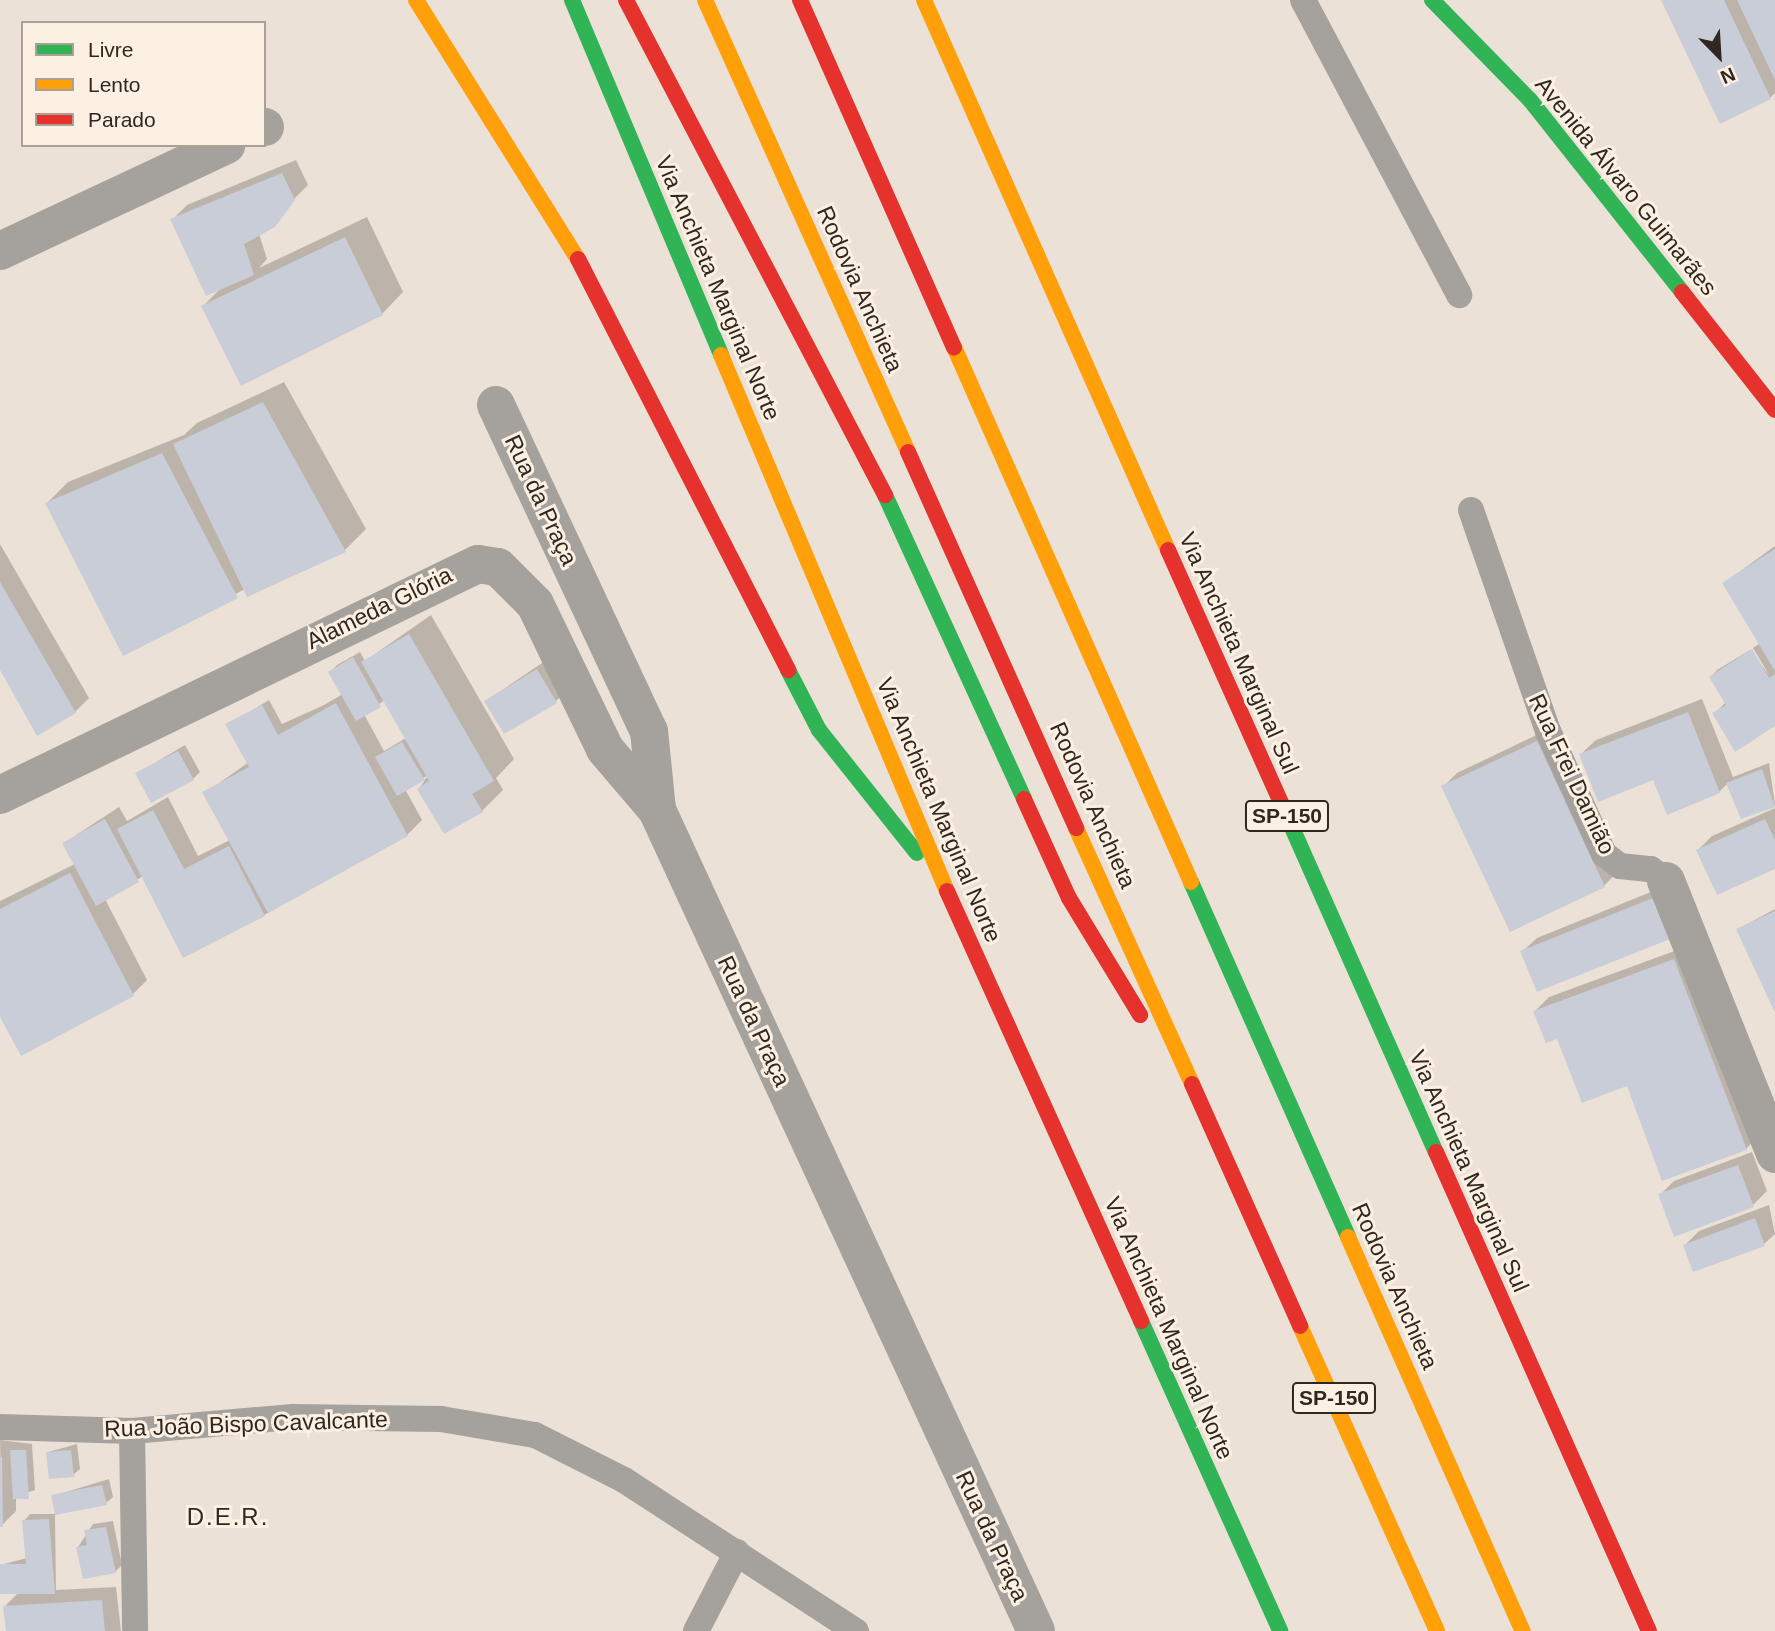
<!DOCTYPE html>
<html>
<head>
<meta charset="utf-8">
<style>
  body { margin:0 }
  #map { position:relative; width:1775px; height:1631px; overflow:hidden; background:#ece1d6; font-family:Helvetica,sans-serif }
  div>[style] { position:absolute }
  [style*='--x'] { left:calc(var(--x)*1px); top:calc(var(--y)*1px); width:calc(var(--w)*1px); rotate:calc(var(--a)*1deg) }
  .shadow>* { inset:0; background:#0003 }
  .building>* { inset:0; background:#c8cdd7 }
  .lane>* { height:26px; margin:-13px; padding:0 13px; transform-origin:13px; border-radius:13px; background:#a5a19d }
  .street>* { height:38px; margin:-19px; padding:0 19px; transform-origin:19px; border-radius:19px; background:#a5a19d }
  .fast>* { height:16px; margin:-8px; padding:0 8px; transform-origin:8px; border-radius:8px; background:#30b455 }
  .slow>* { height:16px; margin:-8px; padding:0 8px; transform-origin:8px; border-radius:8px; background:#ff9f0a }
  .jam>* { height:16px; margin:-8px; padding:0 8px; transform-origin:8px; border-radius:8px; background:#e5322d }
  span { translate:-50% -50%; white-space:nowrap; text-align:center; line-height:1.15; -webkit-text-stroke:6px #fcf0e3; paint-order:stroke }
  .shield-label span { padding:2px 5px; background:#fcf0e3; border:2px solid; border-radius:5px; -webkit-text-stroke-width:0 }
  .shield-label { font-size:21px; color:#2f2720; font-weight:700 }
  .street-label { font-size:23px; color:#2f2720 }
  .neighbourhood-label { font-size:24px; color:#2f2720; letter-spacing:2px }
  .legend { position:absolute; left:21px; top:21px; width:245px; height:126px; box-sizing:border-box; background:#fcf0e3; border:2px solid #aaa095; margin:0; padding:9px 12px; list-style:none; font-size:21px; color:#2f2720 }
  .legend li { display:flex; align-items:center; gap:14px; height:35px }
  .legend b { width:35px; border:2px solid #aaa095 }
  .north { position:absolute; left:1684px; top:21px; width:70px; height:70px; -webkit-text-stroke:5px #fcf0e3; paint-order:stroke; rotate:156deg; font-size:19px; font-weight:700; line-height:28px; text-align:center; color:#2f2720 }
  .north::after { content:''; display:block; margin:auto; width:24px; height:32px; background:#2f2720; clip-path:polygon(50% 0,100% 100%,50% 72%,0 100%) }
</style>
</head>
<body>
<div id="map">
  <div class="shadow">
    <div style="clip-path:polygon(1663px 0,1775px 0,1775px 93px,1770px 98px)"></div>
    <div style="clip-path:polygon(296px 160px,308px 185px,259px 234px,267px 259px,259px 268px,367px 217px,403px 292px,382px 314px,203px 306px,221px 288px,173px 219px,187px 205px)"></div>
    <div style="clip-path:polygon(284px 382px,366px 529px,345px 550px,245px 589px,124px 654px,47px 503px,68px 482px,184px 435px,197px 423px)"></div>
    <div style="clip-path:polygon(0 544px,89px 698px,75px 712px,0 667px)"></div>
    <div style="clip-path:polygon(1775px 546px,1775px 724px,1714px 714px,1726px 702px,1711px 677px,1717px 670px,1750px 650px,1769px 675px,1753px 648px,1760px 643px,1724px 583px)"></div>
    <div style="clip-path:polygon(evenodd,431px 615px,514px 759px,496px 778px,503px 790px,482px 811px,419px 789px,428px 775px,405px 789px,422px 820px,407px 835px,264px 915px,143px 876px,105px 899px,147px 980px,133px 994px,21px 1053px,0 1013px,0 901px,75px 864px,64px 843px,119px 807px,127px 821px,168px 797px,198px 856px,230px 840px,205px 793px,249px 762px,228px 725px,269px 700px,282px 724px,324px 705px,343px 694px,330px 672px,337px 665px,360px 652px,365px 661px,431px 615px,385px 700px,406px 738px,384px 751px,364px 714px,385px 700px)"></div>
    <div style="clip-path:polygon(551px 657px,570px 687px,556px 701px,486px 701px)"></div>
    <div style="clip-path:polygon(1702px 699px,1733px 777px,1769px 763px,1775px 805px,1742px 817px,1728px 783px,1719px 792px,1581px 754px,1596px 740px)"></div>
    <div style="clip-path:polygon(1551px 728px,1618px 871px,1604px 886px,1443px 787px,1457px 773px)"></div>
    <div style="clip-path:polygon(185px 745px,200px 772px,193px 779px,138px 773px)"></div>
    <div style="clip-path:polygon(1775px 808px,1775px 867px,1698px 850px,1712px 836px)"></div>
    <div style="clip-path:polygon(1668px 885px,1669px 937px,1522px 952px,1537px 938px)"></div>
    <div style="clip-path:polygon(1775px 909px,1775px 1010px,1738px 929px)"></div>
    <div style="clip-path:polygon(1688px 946px,1760px 1134px,1746px 1149px,1628px 1084px,1558px 1037px,1535px 1011px,1549px 997px)"></div>
    <div style="clip-path:polygon(1752px 1152px,1767px 1191px,1753px 1205px,1660px 1195px,1674px 1181px)"></div>
    <div style="clip-path:polygon(1769px 1205px,1775px 1234px,1764px 1244px,1685px 1245px,1699px 1231px)"></div>
    <div style="clip-path:polygon(0 1440px,32px 1444px,35px 1490px,16px 1497px,16px 1511px,2px 1525px)"></div>
    <div style="clip-path:polygon(77px 1444px,80px 1469px,73px 1475px,48px 1452px)"></div>
    <div style="clip-path:polygon(109px 1479px,113px 1497px,106px 1503px,53px 1496px)"></div>
    <div style="clip-path:polygon(30px 1514px,55px 1514px,56px 1590px,116px 1587px,121px 1631px,7px 1631px,5px 1606px,19px 1592px,0 1565px,27px 1558px,24px 1521px)"></div>
    <div style="clip-path:polygon(113px 1521px,122px 1565px,115px 1572px,78px 1547px,93px 1524px)"></div>
  </div>
  <div class="building">
    <div style="clip-path:polygon(1661px 0,1724px 0,1771px 99px,1720px 124px)"></div>
    <div style="clip-path:polygon(1737px 0,1775px 0,1775px 80px)"></div>
    <div style="clip-path:polygon(282px 173px,295px 200px,275px 227px,244px 244px,254px 275px,206px 296px,170px 219px)"></div>
    <div style="clip-path:polygon(345px 237px,383px 315px,241px 386px,201px 306px)"></div>
    <div style="clip-path:polygon(263px 402px,346px 552px,247px 597px,173px 444px)"></div>
    <div style="clip-path:polygon(162px 453px,238px 598px,123px 656px,45px 503px)"></div>
    <div style="clip-path:polygon(1775px 549px,1775px 671px,1722px 583px)"></div>
    <div style="clip-path:polygon(0 582px,76px 713px,37px 736px,0 670px)"></div>
    <div style="clip-path:polygon(409px 634px,494px 781px,472px 794px,483px 812px,444px 834px,417px 789px,429px 781px,361px 662px)"></div>
    <div style="clip-path:polygon(1752px 649px,1769px 678px,1775px 674px,1775px 726px,1735px 752px,1712px 713px,1726px 705px,1709px 677px)"></div>
    <div style="clip-path:polygon(353px 657px,381px 707px,356px 721px,328px 672px)"></div>
    <div style="clip-path:polygon(537px 669px,557px 703px,504px 734px,484px 701px)"></div>
    <div style="clip-path:polygon(336px 703px,408px 836px,268px 913px,202px 792px,249px 767px,225px 724px,262px 705px,278px 735px)"></div>
    <div style="clip-path:polygon(1688px 712px,1720px 793px,1667px 815px,1653px 780px,1598px 802px,1579px 754px)"></div>
    <div style="clip-path:polygon(1537px 741px,1605px 887px,1510px 932px,1441px 786px)"></div>
    <div style="clip-path:polygon(402px 742px,425px 780px,397px 796px,375px 757px)"></div>
    <div style="clip-path:polygon(178px 751px,194px 780px,151px 803px,135px 773px)"></div>
    <div style="clip-path:polygon(1762px 769px,1775px 807px,1741px 819px,1726px 783px)"></div>
    <div style="clip-path:polygon(153px 810px,184px 869px,229px 846px,265px 916px,183px 958px,117px 829px)"></div>
    <div style="clip-path:polygon(105px 819px,139px 882px,96px 906px,62px 843px)"></div>
    <div style="clip-path:polygon(1765px 819px,1775px 840px,1775px 869px,1717px 895px,1696px 850px)"></div>
    <div style="clip-path:polygon(70px 873px,134px 996px,21px 1056px,0 1017px,0 909px)"></div>
    <div style="clip-path:polygon(1653px 898px,1670px 939px,1537px 992px,1520px 951px)"></div>
    <div style="clip-path:polygon(1775px 911px,1775px 1013px,1736px 929px)"></div>
    <div style="clip-path:polygon(1674px 959px,1747px 1150px,1662px 1181px,1627px 1086px,1582px 1103px,1557px 1039px,1546px 1043px,1533px 1011px)"></div>
    <div style="clip-path:polygon(1738px 1165px,1754px 1207px,1674px 1237px,1658px 1194px)"></div>
    <div style="clip-path:polygon(1755px 1218px,1765px 1246px,1693px 1272px,1683px 1245px)"></div>
    <div style="clip-path:polygon(10px 1450px,26px 1450px,29px 1499px,13px 1499px)"></div>
    <div style="clip-path:polygon(71px 1450px,74px 1477px,49px 1479px,46px 1452px)"></div>
    <div style="clip-path:polygon(0 1457px,2px 1457px,3px 1527px,0 1527px)"></div>
    <div style="clip-path:polygon(102px 1485px,107px 1505px,55px 1515px,51px 1495px)"></div>
    <div style="clip-path:polygon(49px 1519px,55px 1594px,0 1594px,0 1564px,26px 1564px,22px 1520px)"></div>
    <div style="clip-path:polygon(106px 1527px,116px 1573px,83px 1579px,76px 1547px,87px 1545px,84px 1530px)"></div>
    <div style="clip-path:polygon(102px 1600px,105px 1631px,6px 1631px,3px 1606px)"></div>
  </div>
  <div class="lane">
    <div style="--x:1303;--y:0;--w:334;--a:62.1"></div>
    <div style="--x:1471;--y:510;--w:234;--a:70.8"></div>
    <div style="--x:1548;--y:731;--w:135;--a:65.5"></div>
    <div style="--x:1604;--y:854;--w:20;--a:37"></div>
    <div style="--x:1620;--y:866;--w:31;--a:6"></div>
    <div style="--x:1651;--y:869;--w:19;--a:39"></div>
    <div style="--x:0;--y:1427;--w:132;--a:1.7"></div>
    <div style="--x:132;--y:1431;--w:162;--a:-5"></div>
    <div style="--x:293;--y:1417;--w:148;--a:0.8"></div>
    <div style="--x:441;--y:1419;--w:95;--a:9.7"></div>
    <div style="--x:535;--y:1435;--w:100;--a:26.8"></div>
    <div style="--x:624;--y:1480;--w:277;--a:33.1"></div>
    <div style="--x:132;--y:1431;--w:200;--a:89.1"></div>
    <div style="--x:696;--y:1631;--w:89;--a:-62.6"></div>
  </div>
  <div class="street">
    <div style="--x:264;--y:127;--w:1;--a:0"></div>
    <div style="--x:0;--y:251;--w:250;--a:-25.1"></div>
    <div style="--x:496;--y:405;--w:360;--a:64.9"></div>
    <div style="--x:649;--y:731;--w:79;--a:84.2"></div>
    <div style="--x:657;--y:810;--w:904;--a:65.22"></div>
    <div style="--x:0;--y:795;--w:531;--a:-25.79"></div>
    <div style="--x:478;--y:564;--w:20;--a:9"></div>
    <div style="--x:498;--y:567;--w:52;--a:45"></div>
    <div style="--x:535;--y:604;--w:161;--a:64.2"></div>
    <div style="--x:605;--y:749;--w:80;--a:49.6"></div>
    <div style="--x:1666;--y:881;--w:294;--a:68.2"></div>
  </div>
  <div class="fast">
    <div style="--x:572;--y:0;--w:385;--a:67.2"></div>
    <div style="--x:1432;--y:0;--w:140;--a:45.6"></div>
    <div style="--x:1530;--y:100;--w:245;--a:51.6"></div>
    <div style="--x:885;--y:495;--w:334;--a:65.4"></div>
    <div style="--x:788;--y:670;--w:68;--a:62.7"></div>
    <div style="--x:819;--y:730;--w:157;--a:51.5"></div>
    <div style="--x:1290;--y:823;--w:360;--a:66.1"></div>
    <div style="--x:1191;--y:882;--w:388;--a:66.1"></div>
    <div style="--x:1141;--y:1321;--w:340;--a:65.8"></div>
  </div>
  <div class="slow">
    <div style="--x:416;--y:0;--w:305;--a:58"></div>
    <div style="--x:705;--y:0;--w:495;--a:65.8"></div>
    <div style="--x:924;--y:0;--w:602;--a:66.08"></div>
    <div style="--x:954;--y:347;--w:585;--a:66.11"></div>
    <div style="--x:721;--y:355;--w:582;--a:67.14"></div>
    <div style="--x:1076;--y:828;--w:281;--a:65.6"></div>
    <div style="--x:1348;--y:1237;--w:431;--a:66.1"></div>
    <div style="--x:1300;--y:1326;--w:334;--a:65.8"></div>
  </div>
  <div class="jam">
    <div style="--x:626;--y:0;--w:559;--a:62.38"></div>
    <div style="--x:800;--y:0;--w:380;--a:66.1"></div>
    <div style="--x:578;--y:259;--w:462;--a:62.9"></div>
    <div style="--x:1682;--y:292;--w:150;--a:51.8"></div>
    <div style="--x:908;--y:452;--w:412;--a:65.9"></div>
    <div style="--x:1168;--y:550;--w:299;--a:65.9"></div>
    <div style="--x:1024;--y:799;--w:109;--a:65.6"></div>
    <div style="--x:1069;--y:898;--w:137;--a:58.7"></div>
    <div style="--x:947;--y:891;--w:472;--a:65.7"></div>
    <div style="--x:1192;--y:1084;--w:265;--a:65.9"></div>
    <div style="--x:1436;--y:1152;--w:524;--a:66.03"></div>
  </div>
  <div class="shield-label">
    <span style="left:1287px;top:816px">SP-150</span>
    <span style="left:1334px;top:1398px">SP-150</span>
  </div>
  <div class="street-label">
    <span style="left:1626px;top:186px;rotate:51deg">Avenida Álvaro Guimarães</span>
    <span style="left:718px;top:288px;rotate:67deg">Via Anchieta Marginal Norte</span>
    <span style="left:860px;top:289px;rotate:66deg">Rodovia Anchieta</span>
    <span style="left:541px;top:500px;rotate:65deg">Rua da Praça</span>
    <span style="left:379px;top:608px;rotate:-26deg">Alameda Glória</span>
    <span style="left:1239px;top:653px;rotate:66deg">Via Anchieta Marginal Sul</span>
    <span style="left:1572px;top:774px;rotate:65deg">Rua Frei Damião</span>
    <span style="left:1093px;top:805px;rotate:66deg">Rodovia Anchieta</span>
    <span style="left:939px;top:810px;rotate:67deg">Via Anchieta Marginal Norte</span>
    <span style="left:754px;top:1021px;rotate:65deg">Rua da Praça</span>
    <span style="left:1469px;top:1171px;rotate:66deg">Via Anchieta Marginal Sul</span>
    <span style="left:1395px;top:1286px;rotate:66deg">Rodovia Anchieta</span>
    <span style="left:1169px;top:1328px;rotate:66deg">Via Anchieta Marginal Norte</span>
    <span style="left:246px;top:1424px;rotate:-2deg">Rua João Bispo Cavalcante</span>
    <span style="left:992px;top:1536px;rotate:65deg">Rua da Praça</span>
  </div>
  <div class="neighbourhood-label">
    <span style="left:228px;top:1517px">D.E.R.</span>
  </div>
  <ul class="legend">
  <li><b style="height:9px;background:#30b455"></b>Livre</li>
  <li><b style="height:9px;background:#ff9f0a"></b>Lento</li>
  <li><b style="height:9px;background:#e5322d"></b>Parado</li>
  </ul>
  <div class="north">N</div>
</div>
</body>
</html>
